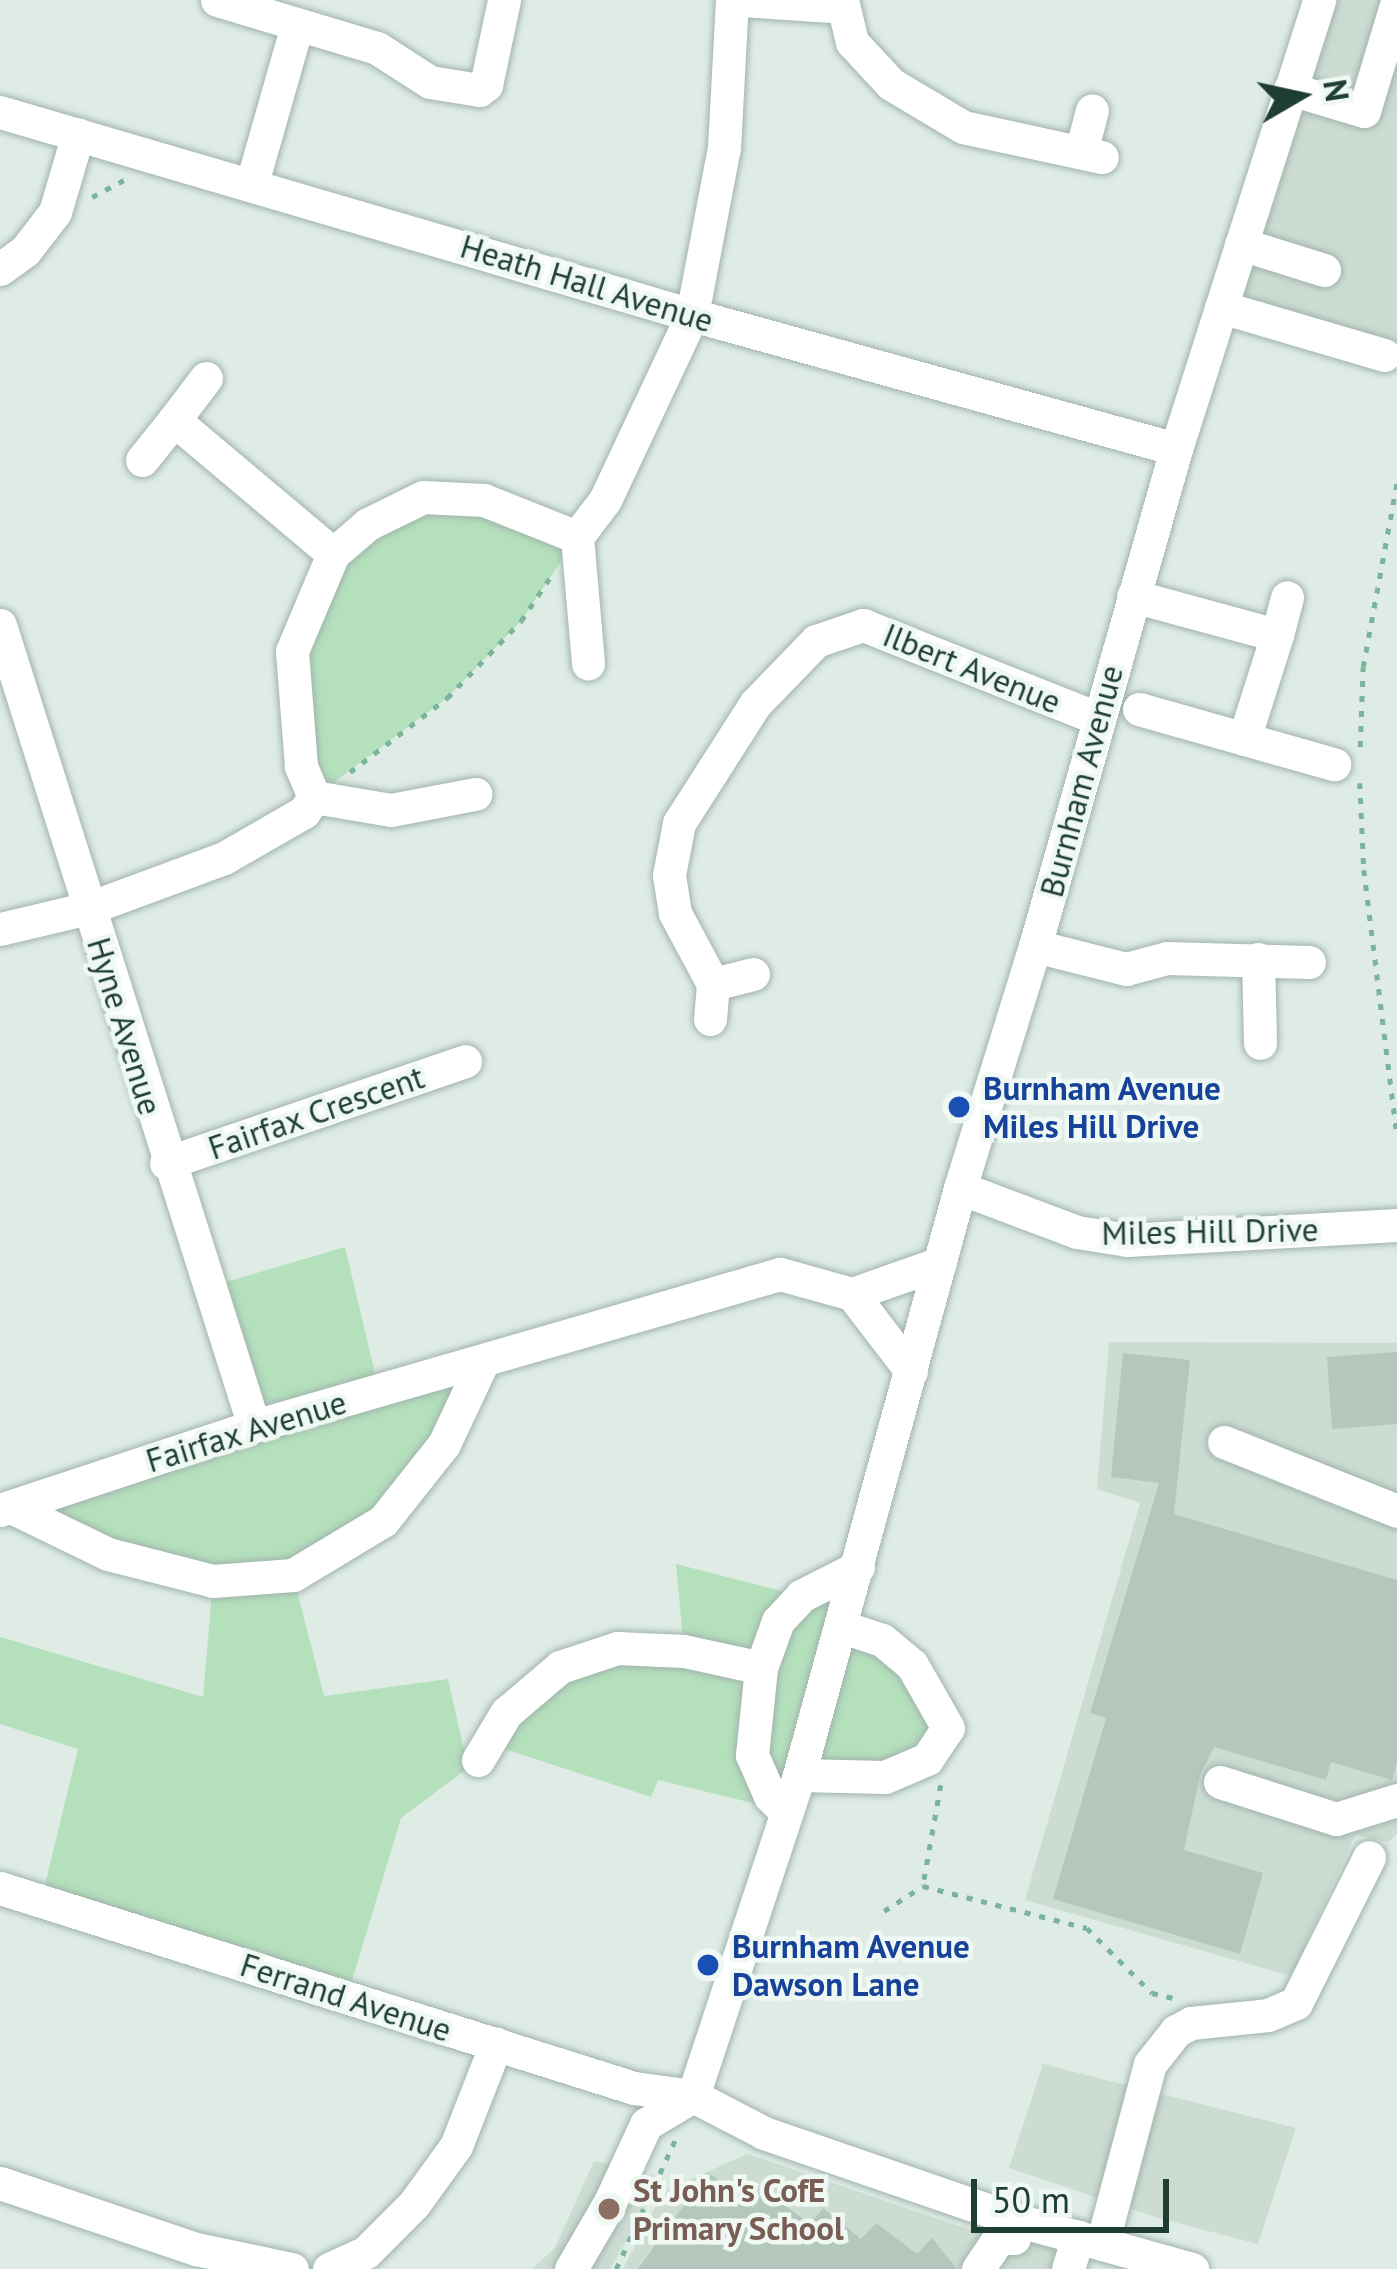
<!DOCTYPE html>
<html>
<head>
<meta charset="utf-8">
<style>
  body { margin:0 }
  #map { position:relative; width:1397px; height:2269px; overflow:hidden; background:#deece5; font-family:"PT Sans",sans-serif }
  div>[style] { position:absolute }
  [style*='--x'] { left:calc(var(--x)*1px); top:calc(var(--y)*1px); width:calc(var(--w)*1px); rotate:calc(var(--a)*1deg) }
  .built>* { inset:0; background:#ccdcd3 }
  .green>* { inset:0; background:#b4e0bc }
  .building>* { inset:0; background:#b3c7bd }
  .path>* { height:4.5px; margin-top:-2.25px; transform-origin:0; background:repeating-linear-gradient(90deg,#7bb49c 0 6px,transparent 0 15px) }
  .roads { filter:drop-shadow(0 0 3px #a1b4ac) drop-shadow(0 0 3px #a1b4ac) }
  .minor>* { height:33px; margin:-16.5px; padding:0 16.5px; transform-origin:16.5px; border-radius:16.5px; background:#fff }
  .dots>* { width:33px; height:33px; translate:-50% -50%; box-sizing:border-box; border:6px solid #eff8f3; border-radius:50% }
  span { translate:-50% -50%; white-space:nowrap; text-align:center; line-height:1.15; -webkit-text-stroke:9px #eff8f3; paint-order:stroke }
  .street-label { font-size:33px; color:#1e3e32 }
  .transit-label { font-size:33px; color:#164399; font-weight:700 }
  .left { translate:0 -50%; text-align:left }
  .education-label { font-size:33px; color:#785e54; font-weight:700 }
  .north { position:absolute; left:1241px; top:36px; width:120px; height:120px; -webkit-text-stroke:9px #eff8f3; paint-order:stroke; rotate:81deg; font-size:33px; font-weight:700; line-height:48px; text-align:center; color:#1e3e32 }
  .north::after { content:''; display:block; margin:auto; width:42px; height:54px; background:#1e3e32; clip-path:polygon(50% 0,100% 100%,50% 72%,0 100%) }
  .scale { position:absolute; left:971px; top:2179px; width:198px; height:54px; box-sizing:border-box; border:6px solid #1e3e32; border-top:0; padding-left:15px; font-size:36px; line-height:42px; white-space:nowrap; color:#1e3e32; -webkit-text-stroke:9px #eff8f3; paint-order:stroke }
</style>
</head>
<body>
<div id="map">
  <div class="built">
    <div style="clip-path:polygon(1319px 0,1397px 0,1397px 341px,1225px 295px)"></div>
    <div style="clip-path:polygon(1109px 1342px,1397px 1343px,1397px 1834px,1388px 1842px,1355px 1835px,1291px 1976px,1025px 1900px,1140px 1503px,1097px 1489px)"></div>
    <div style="clip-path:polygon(1043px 2064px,1296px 2128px,1258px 2244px,1158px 2218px,1009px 2168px)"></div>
    <div style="clip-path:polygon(747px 2154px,962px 2227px,1056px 2249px,1051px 2269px,623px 2269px,663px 2192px)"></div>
    <div style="clip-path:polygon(594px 2161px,663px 2178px,610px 2269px,532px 2269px,555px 2248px)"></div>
  </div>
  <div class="green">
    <div style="clip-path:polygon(423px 497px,577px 537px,521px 621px,447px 698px,314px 797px,301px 766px,308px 606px,333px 554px)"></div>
    <div style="clip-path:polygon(345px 1247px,379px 1390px,483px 1361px,383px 1521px,293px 1575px,324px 1696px,448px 1679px,468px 1768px,401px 1818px,347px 1997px,41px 1901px,78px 1749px,0 1724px,0 1637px,203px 1697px,213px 1581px,11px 1507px,253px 1426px,209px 1287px)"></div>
    <div style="clip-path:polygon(676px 1564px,801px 1596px,839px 1574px,843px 1627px,936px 1702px,927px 1759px,799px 1775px,785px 1811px,658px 1780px,651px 1797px,490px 1744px,560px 1667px,684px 1651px)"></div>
  </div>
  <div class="building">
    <div style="clip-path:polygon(1397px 1352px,1397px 1424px,1332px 1429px,1327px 1357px)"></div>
    <div style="clip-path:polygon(1123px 1353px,1190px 1360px,1174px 1514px,1397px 1580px,1397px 1762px,1392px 1780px,1331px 1762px,1326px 1780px,1214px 1747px,1200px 1775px,1184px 1850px,1263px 1873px,1240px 1954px,1053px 1899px,1106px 1718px,1090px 1713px,1159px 1483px,1111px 1477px)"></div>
    <div style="clip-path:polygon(708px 2172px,753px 2208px,764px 2190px,810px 2224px,823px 2208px,861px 2239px,876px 2223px,917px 2254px,932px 2238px,957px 2269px,638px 2269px)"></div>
  </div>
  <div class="path">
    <div style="--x:92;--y:197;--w:36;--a:-28"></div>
    <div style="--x:1360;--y:747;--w:80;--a:-87.9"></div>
    <div style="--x:1363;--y:667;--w:188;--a:-79.6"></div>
    <div style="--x:350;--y:772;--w:122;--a:-37.3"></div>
    <div style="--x:447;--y:698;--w:107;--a:-46.1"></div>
    <div style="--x:521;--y:621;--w:54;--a:-56.3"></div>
    <div style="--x:1360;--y:783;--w:87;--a:87.4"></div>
    <div style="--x:1364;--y:870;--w:267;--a:82.9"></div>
    <div style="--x:941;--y:1785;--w:103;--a:100.1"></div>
    <div style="--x:923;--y:1886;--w:169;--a:14.4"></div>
    <div style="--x:1087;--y:1928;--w:92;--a:45"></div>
    <div style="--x:1152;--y:1993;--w:22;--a:13"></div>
    <div style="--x:884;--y:1911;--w:46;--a:-32.7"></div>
    <div style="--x:616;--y:2269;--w:142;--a:-65.4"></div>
  </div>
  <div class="roads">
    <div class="minor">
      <div style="--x:217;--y:0;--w:167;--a:16.7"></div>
      <div style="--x:377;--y:48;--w:63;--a:32.7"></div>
      <div style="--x:430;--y:82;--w:50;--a:9.3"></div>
      <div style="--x:479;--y:90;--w:9;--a:-36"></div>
      <div style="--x:486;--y:85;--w:87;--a:-78"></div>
      <div style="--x:743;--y:0;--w:99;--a:4"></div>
      <div style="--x:842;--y:0;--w:43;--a:76.6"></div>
      <div style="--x:852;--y:42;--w:57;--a:47.1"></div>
      <div style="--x:891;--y:84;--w:84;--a:30.8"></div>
      <div style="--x:963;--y:127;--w:142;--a:12.2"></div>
      <div style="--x:1290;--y:89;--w:77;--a:16.6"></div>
      <div style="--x:1364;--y:111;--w:114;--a:-73.2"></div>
      <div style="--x:0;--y:112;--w:721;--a:16.35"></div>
      <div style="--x:692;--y:315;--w:502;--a:15.48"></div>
      <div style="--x:1081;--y:152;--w:43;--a:-75.3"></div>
      <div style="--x:252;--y:183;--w:164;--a:-74.1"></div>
      <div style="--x:1241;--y:244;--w:87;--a:17.4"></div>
      <div style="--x:0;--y:269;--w:31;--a:-36"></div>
      <div style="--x:25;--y:251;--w:49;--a:-52.4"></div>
      <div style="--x:55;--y:212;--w:81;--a:-73.6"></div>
      <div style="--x:1221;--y:307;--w:170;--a:16.4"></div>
      <div style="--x:206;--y:378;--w:53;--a:127.3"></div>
      <div style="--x:174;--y:420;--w:208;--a:40.1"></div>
      <div style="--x:142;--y:460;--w:51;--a:-51.3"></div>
      <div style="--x:577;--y:537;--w:127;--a:85"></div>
      <div style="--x:1133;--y:596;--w:149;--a:15.2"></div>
      <div style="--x:1277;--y:635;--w:109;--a:107.6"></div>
      <div style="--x:0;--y:625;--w:840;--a:72.41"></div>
      <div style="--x:1277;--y:635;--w:39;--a:-75"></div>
      <div style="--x:1139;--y:709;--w:203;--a:15.8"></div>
      <div style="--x:314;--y:797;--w:78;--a:9.6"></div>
      <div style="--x:391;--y:810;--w:86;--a:-10.8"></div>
      <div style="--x:0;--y:929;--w:91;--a:-13.3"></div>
      <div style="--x:89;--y:908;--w:144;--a:-20.3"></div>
      <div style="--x:224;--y:858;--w:92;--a:-29.9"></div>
      <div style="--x:304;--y:812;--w:18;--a:-56"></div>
      <div style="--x:314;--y:797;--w:34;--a:-113"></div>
      <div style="--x:301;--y:766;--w:115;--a:-94.5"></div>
      <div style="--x:292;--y:651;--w:105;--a:-67.1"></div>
      <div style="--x:333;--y:554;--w:46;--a:-40.6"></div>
      <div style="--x:368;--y:524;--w:61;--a:-26.1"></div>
      <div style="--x:423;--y:497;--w:61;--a:2.8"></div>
      <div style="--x:484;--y:500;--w:100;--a:21.7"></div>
      <div style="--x:577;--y:537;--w:46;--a:-52.9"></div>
      <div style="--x:605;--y:500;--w:204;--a:-64.8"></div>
      <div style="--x:692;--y:315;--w:170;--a:-79.2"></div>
      <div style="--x:724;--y:148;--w:148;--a:-86.9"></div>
      <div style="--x:1035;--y:946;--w:94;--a:14.2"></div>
      <div style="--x:1126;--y:969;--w:42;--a:-15"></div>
      <div style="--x:1167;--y:958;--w:142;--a:1.6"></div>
      <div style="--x:1258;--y:959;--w:84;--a:88.6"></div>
      <div style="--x:753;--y:974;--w:41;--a:166"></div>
      <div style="--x:713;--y:984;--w:81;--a:-118.2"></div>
      <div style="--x:675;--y:913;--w:38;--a:-99"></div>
      <div style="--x:669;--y:875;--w:53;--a:-79.1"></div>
      <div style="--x:679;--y:823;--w:141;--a:-57.4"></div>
      <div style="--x:755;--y:704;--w:88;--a:-45.9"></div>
      <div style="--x:816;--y:641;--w:50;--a:-18.8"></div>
      <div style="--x:863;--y:625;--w:252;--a:21.7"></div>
      <div style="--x:710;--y:1019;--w:35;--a:-85"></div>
      <div style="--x:166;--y:1163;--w:316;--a:-18.8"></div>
      <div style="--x:960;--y:1188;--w:125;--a:20.6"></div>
      <div style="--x:1077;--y:1232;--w:51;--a:9.1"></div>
      <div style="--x:1127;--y:1240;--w:270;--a:-3.2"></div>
      <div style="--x:852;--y:1294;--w:97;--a:52.5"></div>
      <div style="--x:1224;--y:1442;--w:186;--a:21.7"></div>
      <div style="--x:11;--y:1507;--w:108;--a:25.9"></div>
      <div style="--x:108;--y:1554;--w:108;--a:14.4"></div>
      <div style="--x:213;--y:1581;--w:80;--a:-4.3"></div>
      <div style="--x:293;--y:1575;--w:105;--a:-31"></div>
      <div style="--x:383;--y:1521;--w:98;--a:-51.6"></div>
      <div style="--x:444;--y:1444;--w:92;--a:-64.8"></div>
      <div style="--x:0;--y:1510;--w:268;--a:-18.3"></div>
      <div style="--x:254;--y:1426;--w:548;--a:-16.12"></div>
      <div style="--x:780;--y:1274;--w:75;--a:15.5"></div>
      <div style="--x:852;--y:1294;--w:93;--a:-19.4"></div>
      <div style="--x:478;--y:1760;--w:55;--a:-59.2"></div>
      <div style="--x:506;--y:1713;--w:71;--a:-40.4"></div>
      <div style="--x:560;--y:1667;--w:60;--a:-18.4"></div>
      <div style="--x:617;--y:1648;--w:67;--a:2.6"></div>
      <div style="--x:684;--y:1651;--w:79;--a:12.4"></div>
      <div style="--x:799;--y:1775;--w:86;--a:1.3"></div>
      <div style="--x:885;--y:1777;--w:46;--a:-23.2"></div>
      <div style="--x:927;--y:1759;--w:37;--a:-56"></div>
      <div style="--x:948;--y:1728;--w:73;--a:-119.7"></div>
      <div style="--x:912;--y:1665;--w:39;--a:-140"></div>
      <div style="--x:882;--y:1640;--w:41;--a:-161.6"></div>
      <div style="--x:1220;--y:1782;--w:122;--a:17.7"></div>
      <div style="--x:1336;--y:1819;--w:64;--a:-17.3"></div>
      <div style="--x:785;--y:1811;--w:21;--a:-135"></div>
      <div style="--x:770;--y:1796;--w:45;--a:-113.7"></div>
      <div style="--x:752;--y:1755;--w:87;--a:-84.1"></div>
      <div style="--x:761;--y:1668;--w:50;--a:-70.1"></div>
      <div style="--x:778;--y:1621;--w:34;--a:-47"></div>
      <div style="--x:801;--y:1596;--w:64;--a:-27"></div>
      <div style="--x:0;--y:1888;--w:665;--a:17.51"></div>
      <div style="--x:634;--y:2088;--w:60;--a:7.7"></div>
      <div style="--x:693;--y:2096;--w:80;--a:27.5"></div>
      <div style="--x:764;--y:2133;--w:271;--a:19"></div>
      <div style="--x:1020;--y:2221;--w:179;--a:15.6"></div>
      <div style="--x:693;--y:2096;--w:338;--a:-71.7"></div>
      <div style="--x:799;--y:1775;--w:609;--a:-74.66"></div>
      <div style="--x:960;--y:1188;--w:253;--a:-72.8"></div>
      <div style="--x:1035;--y:946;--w:517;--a:-74.16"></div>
      <div style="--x:1176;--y:449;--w:471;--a:-72.3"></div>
      <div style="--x:0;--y:2183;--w:207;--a:18.6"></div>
      <div style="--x:196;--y:2249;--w:98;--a:11.8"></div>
      <div style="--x:1102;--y:2244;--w:186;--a:-75.1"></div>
      <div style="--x:1150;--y:2064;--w:42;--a:-51.8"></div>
      <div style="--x:1176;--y:2031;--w:17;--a:-28"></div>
      <div style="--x:1191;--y:2023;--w:77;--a:-5.9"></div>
      <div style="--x:1268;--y:2015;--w:30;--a:-23"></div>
      <div style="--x:1296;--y:2003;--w:163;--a:-63.4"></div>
      <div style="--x:329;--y:2269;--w:41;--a:-24.7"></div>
      <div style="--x:366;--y:2252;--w:68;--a:-45"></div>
      <div style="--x:414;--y:2204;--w:72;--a:-54.1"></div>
      <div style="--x:456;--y:2146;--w:110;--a:-68.6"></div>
      <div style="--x:571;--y:2269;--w:78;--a:-59.8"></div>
      <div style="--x:610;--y:2202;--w:86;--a:-65.2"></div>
      <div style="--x:646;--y:2124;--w:55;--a:-30.8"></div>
      <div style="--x:978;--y:2269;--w:37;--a:-56"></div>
      <div style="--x:999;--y:2238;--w:15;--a:0"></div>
      <div style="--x:1068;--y:2269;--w:34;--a:-73"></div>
    </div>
  </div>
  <div class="dots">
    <div style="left:959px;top:1107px;background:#1a4fb4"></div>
    <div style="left:708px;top:1965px;background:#1a4fb4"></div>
    <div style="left:609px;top:2209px;background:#8d6e63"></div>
  </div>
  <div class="street-label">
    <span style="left:587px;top:283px;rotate:17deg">Heath Hall Avenue</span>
    <span style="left:972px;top:668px;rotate:22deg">Ilbert Avenue</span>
    <span style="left:1081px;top:781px;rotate:-75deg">Burnham Avenue</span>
    <span style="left:125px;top:1026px;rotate:73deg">Hyne Avenue</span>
    <span style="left:316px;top:1112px;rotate:-19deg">Fairfax Crescent</span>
    <span style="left:1210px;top:1231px;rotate:-1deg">Miles Hill Drive</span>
    <span style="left:246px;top:1431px;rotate:-17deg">Fairfax Avenue</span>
    <span style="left:346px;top:1997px;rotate:18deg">Ferrand Avenue</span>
  </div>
  <div class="transit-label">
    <span class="left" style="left:983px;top:1107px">Burnham Avenue<br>Miles Hill Drive</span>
    <span class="left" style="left:732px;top:1965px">Burnham Avenue<br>Dawson Lane</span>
  </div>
  <div class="education-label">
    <span class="left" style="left:633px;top:2209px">St John's CofE<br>Primary School</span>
  </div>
  <div class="north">N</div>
  <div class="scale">50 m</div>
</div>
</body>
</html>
